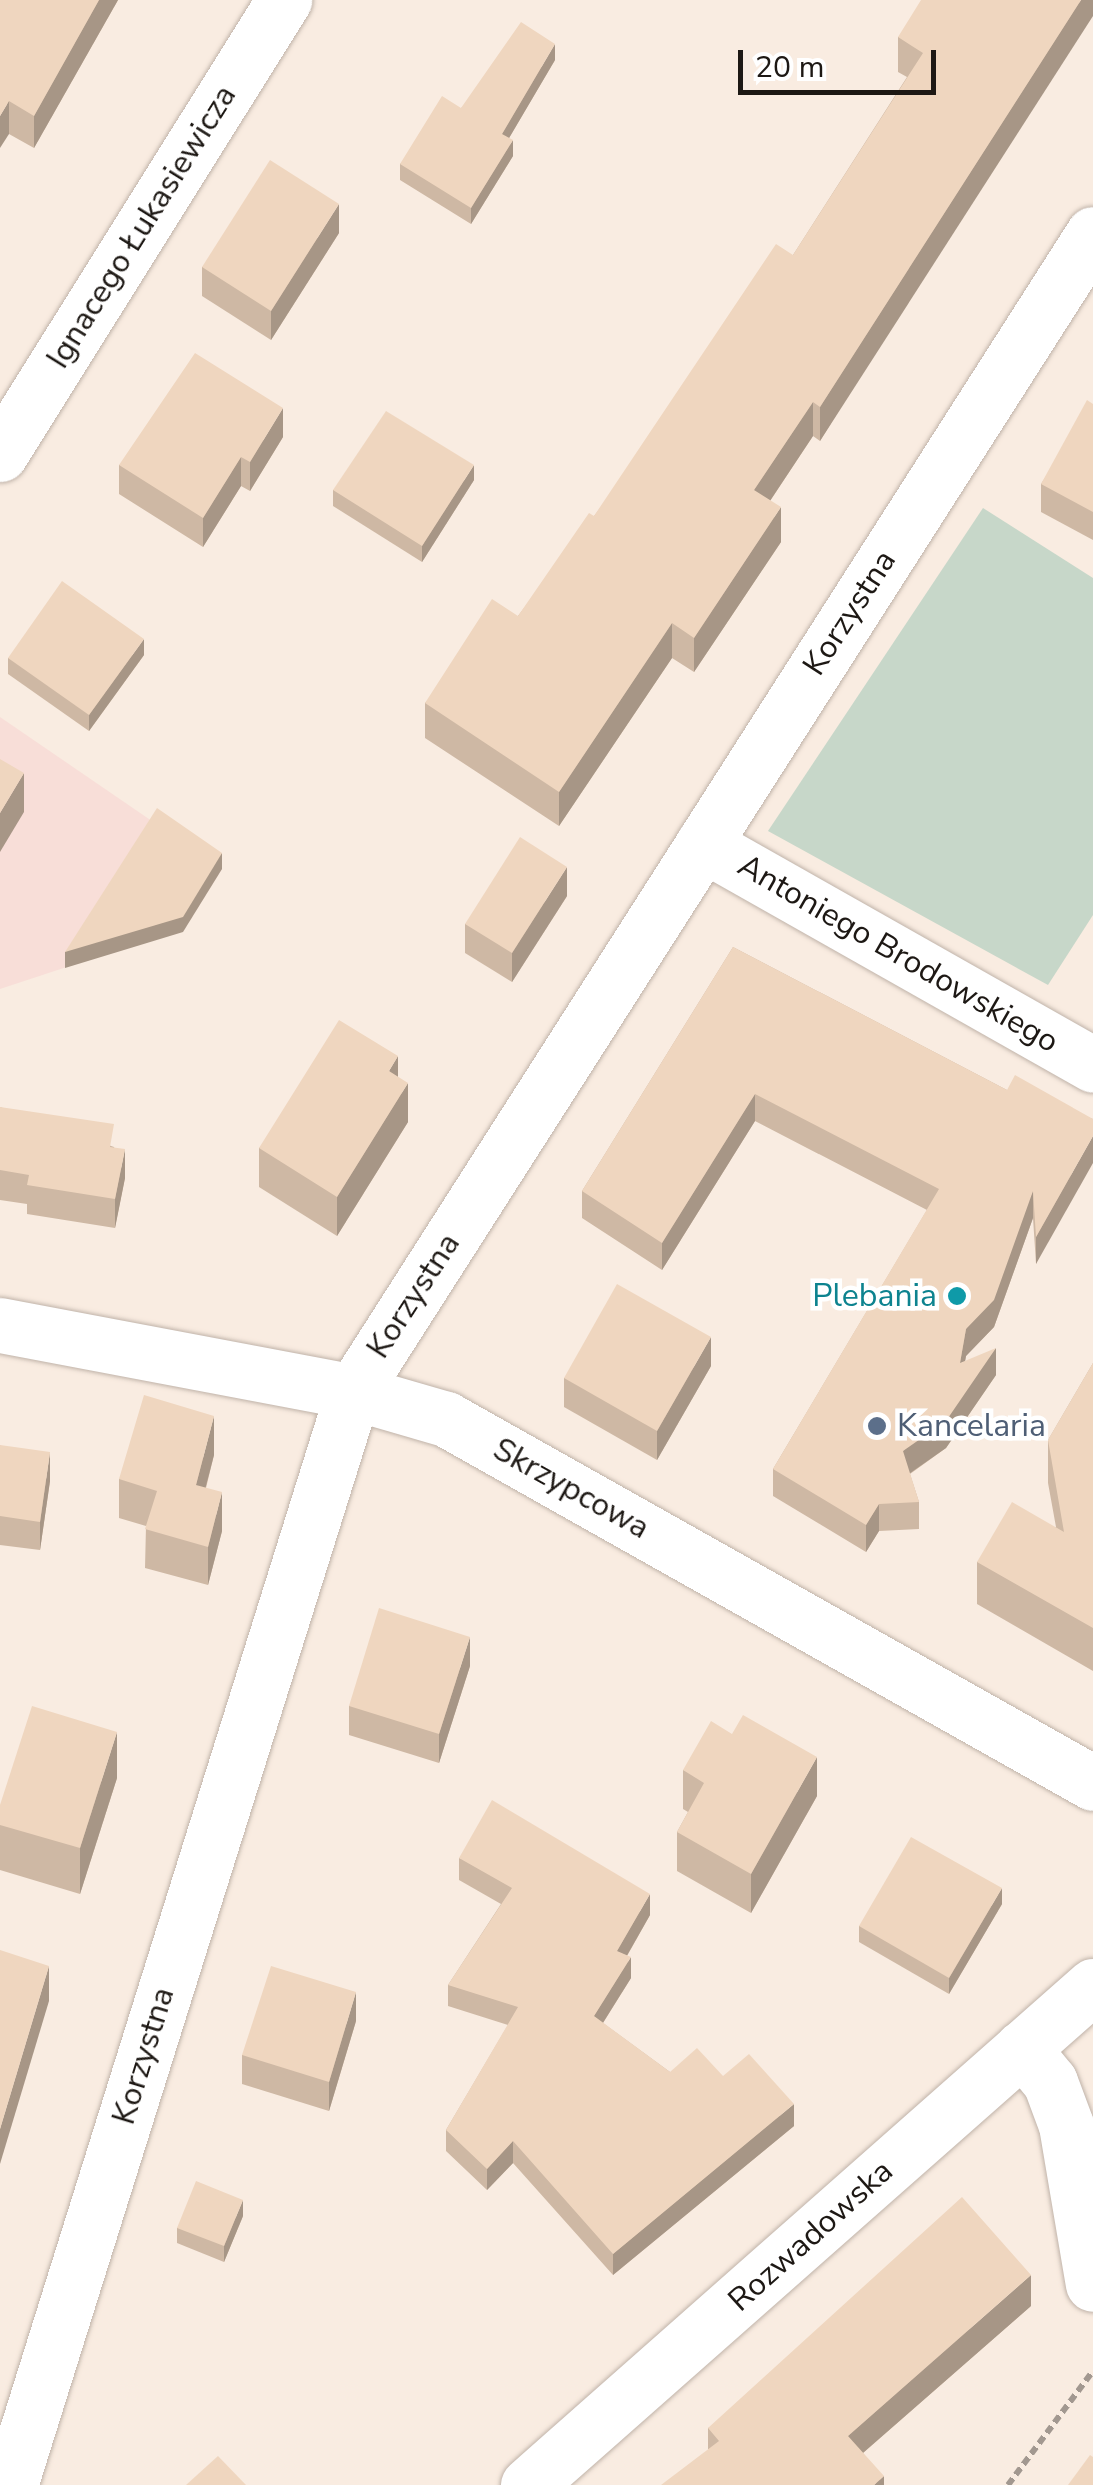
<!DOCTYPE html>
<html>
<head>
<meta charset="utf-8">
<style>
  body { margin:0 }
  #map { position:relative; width:1093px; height:2485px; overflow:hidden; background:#f9ece1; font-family:"Nunito Sans",sans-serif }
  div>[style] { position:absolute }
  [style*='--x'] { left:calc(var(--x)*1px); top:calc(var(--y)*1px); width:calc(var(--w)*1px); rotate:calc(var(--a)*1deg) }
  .education>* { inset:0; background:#f8ded8 }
  .green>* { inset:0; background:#c7d7c9 }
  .path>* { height:6px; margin-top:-3px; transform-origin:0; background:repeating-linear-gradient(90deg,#a29890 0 8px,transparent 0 13px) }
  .roads { filter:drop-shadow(0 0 2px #c0b3a9) drop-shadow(0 0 2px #c0b3a9) }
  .minor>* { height:55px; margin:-27.5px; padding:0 27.5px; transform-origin:27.5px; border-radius:27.5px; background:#fff }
  .wall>* { inset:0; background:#ceb8a4 }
  .shaded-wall>* { inset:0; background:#a79686 }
  .building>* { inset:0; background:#efd6bf }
  .dots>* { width:28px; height:28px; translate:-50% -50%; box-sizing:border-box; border:5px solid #fff; border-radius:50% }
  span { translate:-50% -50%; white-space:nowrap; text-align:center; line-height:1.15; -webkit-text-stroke:9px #fff; paint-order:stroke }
  .street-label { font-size:32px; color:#1d1814 }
  .culture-label { font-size:32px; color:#0d838f }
  .right { translate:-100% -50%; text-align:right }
  .service-label { font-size:32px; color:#4e5e75 }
  .left { translate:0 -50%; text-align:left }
  .scale { position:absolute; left:738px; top:50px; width:198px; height:45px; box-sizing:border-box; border:5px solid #1d1814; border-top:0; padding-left:12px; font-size:30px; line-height:35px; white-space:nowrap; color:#1d1814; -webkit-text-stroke:8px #fff; paint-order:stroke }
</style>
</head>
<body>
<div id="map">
  <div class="education">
    <div style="clip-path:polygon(0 717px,222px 869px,185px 928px,0 989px)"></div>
  </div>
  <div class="green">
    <div style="clip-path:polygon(983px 508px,1093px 578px,1093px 915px,1048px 985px,768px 831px)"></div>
  </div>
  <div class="path">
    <div style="--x:1008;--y:2485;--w:142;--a:-53.3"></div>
  </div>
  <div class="roads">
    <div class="minor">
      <div style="--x:0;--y:454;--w:536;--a:-57.97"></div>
      <div style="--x:703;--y:844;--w:448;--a:29.5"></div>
      <div style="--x:0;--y:1325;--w:359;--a:10.7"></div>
      <div style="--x:353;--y:1392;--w:97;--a:16.2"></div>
      <div style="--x:446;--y:1419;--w:742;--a:29.36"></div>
      <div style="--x:1022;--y:2048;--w:44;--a:50.5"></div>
      <div style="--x:1050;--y:2082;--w:46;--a:69.6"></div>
      <div style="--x:1066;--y:2125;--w:161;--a:80.4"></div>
      <div style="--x:10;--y:2485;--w:1146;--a:-72.58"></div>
      <div style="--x:353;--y:1392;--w:1374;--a:-57.42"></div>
      <div style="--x:528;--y:2485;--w:754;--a:-41.45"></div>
    </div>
  </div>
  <div class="wall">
    <div style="clip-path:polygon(0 0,118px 0,34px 148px,9px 134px)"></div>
    <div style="clip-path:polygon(1093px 0,820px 441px,813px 436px,770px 501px,781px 542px,694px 672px,672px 658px,559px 826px,425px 738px,425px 703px,518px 616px,793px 255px,907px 77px,898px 72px,898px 37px)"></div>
    <div style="clip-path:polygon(555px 60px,509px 138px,513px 156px,471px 224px,400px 180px,400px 164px,461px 108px)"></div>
    <div style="clip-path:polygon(339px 233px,271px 340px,202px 296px,202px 267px)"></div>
    <div style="clip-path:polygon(1093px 404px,1093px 540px,1041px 512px,1041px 484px)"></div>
    <div style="clip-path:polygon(283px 437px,250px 491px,241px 486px,203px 547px,119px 494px,119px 465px)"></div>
    <div style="clip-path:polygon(474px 480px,422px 562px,333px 506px,333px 490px)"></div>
    <div style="clip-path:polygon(144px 655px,89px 731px,8px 674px,8px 658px)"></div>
    <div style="clip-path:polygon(567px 896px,512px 982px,465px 953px,465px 924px)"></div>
    <div style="clip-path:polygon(733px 947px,1007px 1090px,1093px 1119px,1036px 1264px,1033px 1218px,994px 1327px,966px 1356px,965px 1361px,996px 1375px,946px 1448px,910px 1474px,919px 1502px,919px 1529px,879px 1531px,866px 1552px,773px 1496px,773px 1469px,927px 1210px,755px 1121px,662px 1270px,582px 1218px,582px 1191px)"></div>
    <div style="clip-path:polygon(398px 1077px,408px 1122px,337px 1236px,259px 1187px,259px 1148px)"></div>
    <div style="clip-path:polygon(0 1107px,114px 1147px,125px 1178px,115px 1228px,27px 1214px,27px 1204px,0 1200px)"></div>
    <div style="clip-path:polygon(1093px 1363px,1093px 1671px,977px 1604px,977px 1562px,1056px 1527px,1048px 1483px,1048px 1440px)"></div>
    <div style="clip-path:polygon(711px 1366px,657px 1460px,564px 1407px,564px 1378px)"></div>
    <div style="clip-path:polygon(0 1445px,50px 1481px,40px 1550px,0 1545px)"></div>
    <div style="clip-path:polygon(214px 1455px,206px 1488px,222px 1531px,208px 1585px,145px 1568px,146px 1526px,119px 1518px,119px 1479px)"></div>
    <div style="clip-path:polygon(470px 1666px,439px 1763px,349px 1735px,349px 1706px)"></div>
    <div style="clip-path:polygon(683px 1770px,817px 1796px,751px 1913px,677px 1871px,677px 1832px,688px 1812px,683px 1809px)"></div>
    <div style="clip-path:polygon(117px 1778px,80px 1894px,0 1870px,0 1805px)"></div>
    <div style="clip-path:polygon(459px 1858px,650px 1915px,627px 1956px,631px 1978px,603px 2023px,670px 2072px,723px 2076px,794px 2126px,613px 2275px,513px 2163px,487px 2190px,446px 2151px,446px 2130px,508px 2025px,448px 2006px,448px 1985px,501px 1904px,459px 1880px)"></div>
    <div style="clip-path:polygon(1002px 1904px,949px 1994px,859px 1942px,859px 1926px)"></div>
    <div style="clip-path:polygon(356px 2021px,329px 2111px,242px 2084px,242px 2055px)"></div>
    <div style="clip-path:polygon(243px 2216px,224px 2262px,177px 2243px,177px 2228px)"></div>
    <div style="clip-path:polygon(1031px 2306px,863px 2453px,884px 2485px,708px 2449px,708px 2428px)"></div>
  </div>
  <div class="shaded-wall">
    <div style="clip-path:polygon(99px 0,118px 0,34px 148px,34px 116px)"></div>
    <div style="clip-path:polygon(1081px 0,1093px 0,1093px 16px,820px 441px,820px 407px)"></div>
    <div style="clip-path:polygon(555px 44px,555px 60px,502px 150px,502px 134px)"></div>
    <div style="clip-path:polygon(9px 101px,9px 134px,0 148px,0 116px)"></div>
    <div style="clip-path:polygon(513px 140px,513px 156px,471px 224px,471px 208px)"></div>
    <div style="clip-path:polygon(339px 204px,339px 233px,271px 340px,271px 311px)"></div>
    <div style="clip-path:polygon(813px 402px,813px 436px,754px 525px,754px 490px)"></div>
    <div style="clip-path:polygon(283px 408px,283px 437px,250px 491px,250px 462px)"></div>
    <div style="clip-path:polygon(241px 457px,241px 486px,203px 547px,203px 518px)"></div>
    <div style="clip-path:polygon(474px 465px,474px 480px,422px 562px,422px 546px)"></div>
    <div style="clip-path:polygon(781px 507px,781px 542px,694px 672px,694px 638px)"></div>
    <div style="clip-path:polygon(672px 623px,672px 658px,559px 826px,559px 792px)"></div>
    <div style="clip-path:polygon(144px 639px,144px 655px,89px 731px,89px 715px)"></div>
    <div style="clip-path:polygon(24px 773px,24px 812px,0 852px,0 813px)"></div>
    <div style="clip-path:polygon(222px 853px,222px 869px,183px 932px,65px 968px,65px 952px)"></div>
    <div style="clip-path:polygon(567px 867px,567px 896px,512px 982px,512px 953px)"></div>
    <div style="clip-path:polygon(398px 1056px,398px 1095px,389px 1071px)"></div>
    <div style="clip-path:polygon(408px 1083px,408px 1122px,337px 1236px,337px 1197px)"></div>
    <div style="clip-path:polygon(755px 1094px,755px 1121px,662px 1270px,662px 1243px)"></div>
    <div style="clip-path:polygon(1093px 1136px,1093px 1163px,1036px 1264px,1036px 1237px)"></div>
    <div style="clip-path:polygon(125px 1149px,125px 1178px,115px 1228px,115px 1199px)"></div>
    <div style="clip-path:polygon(1033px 1191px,1033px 1218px,994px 1327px,966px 1356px,960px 1390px,960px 1363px,966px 1329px)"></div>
    <div style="clip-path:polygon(711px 1337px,711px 1366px,657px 1460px,657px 1431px)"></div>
    <div style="clip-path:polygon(996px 1348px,996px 1375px,946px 1448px,903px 1478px,903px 1451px)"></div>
    <div style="clip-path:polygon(214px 1416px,214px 1455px,196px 1524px,196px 1485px)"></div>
    <div style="clip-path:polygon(50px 1452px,50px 1481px,40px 1550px,40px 1522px)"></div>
    <div style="clip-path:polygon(222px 1492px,222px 1531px,208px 1585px,208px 1547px)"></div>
    <div style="clip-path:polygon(879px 1504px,879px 1531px,866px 1552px,866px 1525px)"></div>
    <div style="clip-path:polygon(470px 1637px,470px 1666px,439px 1763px,439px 1734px)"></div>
    <div style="clip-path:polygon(117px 1732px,117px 1778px,80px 1894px,80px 1848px)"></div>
    <div style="clip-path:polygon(817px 1757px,817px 1796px,751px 1913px,751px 1874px)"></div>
    <div style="clip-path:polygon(1002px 1888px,1002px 1904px,949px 1994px,949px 1978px)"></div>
    <div style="clip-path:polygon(650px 1894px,650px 1915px,617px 1973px,617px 1951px)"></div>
    <div style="clip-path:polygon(631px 1957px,631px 1978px,594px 2037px,594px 2016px)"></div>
    <div style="clip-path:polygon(49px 1966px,49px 2001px,0 2164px,0 2129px)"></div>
    <div style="clip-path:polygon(356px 1992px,356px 2021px,329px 2111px,329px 2082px)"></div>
    <div style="clip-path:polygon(794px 2104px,794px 2126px,613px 2275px,613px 2254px)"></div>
    <div style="clip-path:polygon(513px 2141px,513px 2163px,487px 2190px,487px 2169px)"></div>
    <div style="clip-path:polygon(243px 2200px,243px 2216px,224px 2262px,224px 2246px)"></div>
    <div style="clip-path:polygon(1031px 2275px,1031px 2306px,848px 2466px,848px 2436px)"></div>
    <div style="clip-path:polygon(884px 2476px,884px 2485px,874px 2485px)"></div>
  </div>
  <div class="building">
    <div style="clip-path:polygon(0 0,99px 0,34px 116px,9px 101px,0 116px)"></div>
    <div style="clip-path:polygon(921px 0,1081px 0,820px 407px,813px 402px,754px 490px,781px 507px,694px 638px,672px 623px,559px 792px,425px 703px,492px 599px,518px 616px,589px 513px,594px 516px,776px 244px,793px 255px,923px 53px,898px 37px)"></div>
    <div style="clip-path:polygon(521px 22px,555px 44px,502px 134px,513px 140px,471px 208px,400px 164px,442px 96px,461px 108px)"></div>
    <div style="clip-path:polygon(270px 160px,339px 204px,271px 311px,202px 267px)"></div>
    <div style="clip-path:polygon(195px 353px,283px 408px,250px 462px,241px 457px,203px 518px,119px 465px)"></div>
    <div style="clip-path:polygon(1087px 400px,1093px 404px,1093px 512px,1041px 484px)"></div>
    <div style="clip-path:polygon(386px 411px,474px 465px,422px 546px,333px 490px)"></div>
    <div style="clip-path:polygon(62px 581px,144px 639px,89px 715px,8px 658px)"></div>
    <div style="clip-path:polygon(0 759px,24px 773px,0 813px)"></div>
    <div style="clip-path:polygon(157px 808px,222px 853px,183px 917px,65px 952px)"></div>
    <div style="clip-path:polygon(520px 837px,567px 867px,512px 953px,465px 924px)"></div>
    <div style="clip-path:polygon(733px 947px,1007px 1090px,1015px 1075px,1093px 1119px,1093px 1136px,1036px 1237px,1033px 1191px,994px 1300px,966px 1329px,960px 1363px,996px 1348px,946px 1421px,903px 1451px,919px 1502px,879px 1504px,866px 1525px,773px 1469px,939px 1189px,755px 1094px,662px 1243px,582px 1191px)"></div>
    <div style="clip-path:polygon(339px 1020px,398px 1056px,389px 1071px,408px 1083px,337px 1197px,259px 1148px)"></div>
    <div style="clip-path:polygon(0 1107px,114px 1124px,110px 1147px,125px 1149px,115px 1199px,27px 1185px,29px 1175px,0 1170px)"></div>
    <div style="clip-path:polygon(617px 1284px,711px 1337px,657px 1431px,564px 1378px)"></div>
    <div style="clip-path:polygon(1093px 1363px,1093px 1628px,977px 1562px,1012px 1502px,1064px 1532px,1048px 1440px)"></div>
    <div style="clip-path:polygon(144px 1395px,214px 1416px,196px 1485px,222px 1492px,208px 1547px,145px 1529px,157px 1491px,119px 1479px)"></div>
    <div style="clip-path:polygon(0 1445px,50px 1452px,40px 1522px,0 1516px)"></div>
    <div style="clip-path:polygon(379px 1608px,470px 1637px,439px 1734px,349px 1706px)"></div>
    <div style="clip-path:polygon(32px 1706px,117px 1732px,80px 1848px,0 1825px,0 1805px)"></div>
    <div style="clip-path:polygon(743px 1715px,817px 1757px,751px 1874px,677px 1832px,704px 1783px,683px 1770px,711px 1721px,732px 1734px)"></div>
    <div style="clip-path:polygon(492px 1800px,650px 1894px,617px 1951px,631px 1957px,594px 2016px,670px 2072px,697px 2048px,723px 2076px,749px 2054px,794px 2104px,613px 2254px,513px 2141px,487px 2169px,446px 2130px,518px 2007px,448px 1985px,512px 1888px,459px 1858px)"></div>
    <div style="clip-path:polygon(911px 1837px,1002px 1888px,949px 1978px,859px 1926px)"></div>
    <div style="clip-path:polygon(0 1950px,49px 1966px,0 2129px)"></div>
    <div style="clip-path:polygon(271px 1966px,356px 1992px,329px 2082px,242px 2055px)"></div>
    <div style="clip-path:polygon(196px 2181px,243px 2200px,224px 2246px,177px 2228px)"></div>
    <div style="clip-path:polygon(962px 2197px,1031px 2275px,848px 2436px,884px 2476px,874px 2485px,661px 2485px,719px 2441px,708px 2428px)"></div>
    <div style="clip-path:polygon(1090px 2455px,1093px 2457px,1093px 2485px,1068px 2485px)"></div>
    <div style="clip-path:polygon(218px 2456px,246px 2485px,186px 2485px)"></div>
  </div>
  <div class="dots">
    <div style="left:957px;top:1296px;background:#0f9aa8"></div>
    <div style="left:877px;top:1426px;background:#5c6f8a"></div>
  </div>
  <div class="street-label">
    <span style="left:142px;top:227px;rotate:-58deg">Ignacego Łukasiewicza</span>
    <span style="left:850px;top:613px;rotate:-57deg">Korzystna</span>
    <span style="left:898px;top:954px;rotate:30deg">Antoniego Brodowskiego</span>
    <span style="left:414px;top:1296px;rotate:-57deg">Korzystna</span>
    <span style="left:571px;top:1489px;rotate:29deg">Skrzypcowa</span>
    <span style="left:144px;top:2056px;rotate:-73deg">Korzystna</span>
    <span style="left:811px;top:2236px;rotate:-42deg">Rozwadowska</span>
  </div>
  <div class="culture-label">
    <span class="right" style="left:937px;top:1296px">Plebania</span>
  </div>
  <div class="service-label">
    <span class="left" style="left:897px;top:1426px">Kancelaria</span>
  </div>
  <div class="scale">20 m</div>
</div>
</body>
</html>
